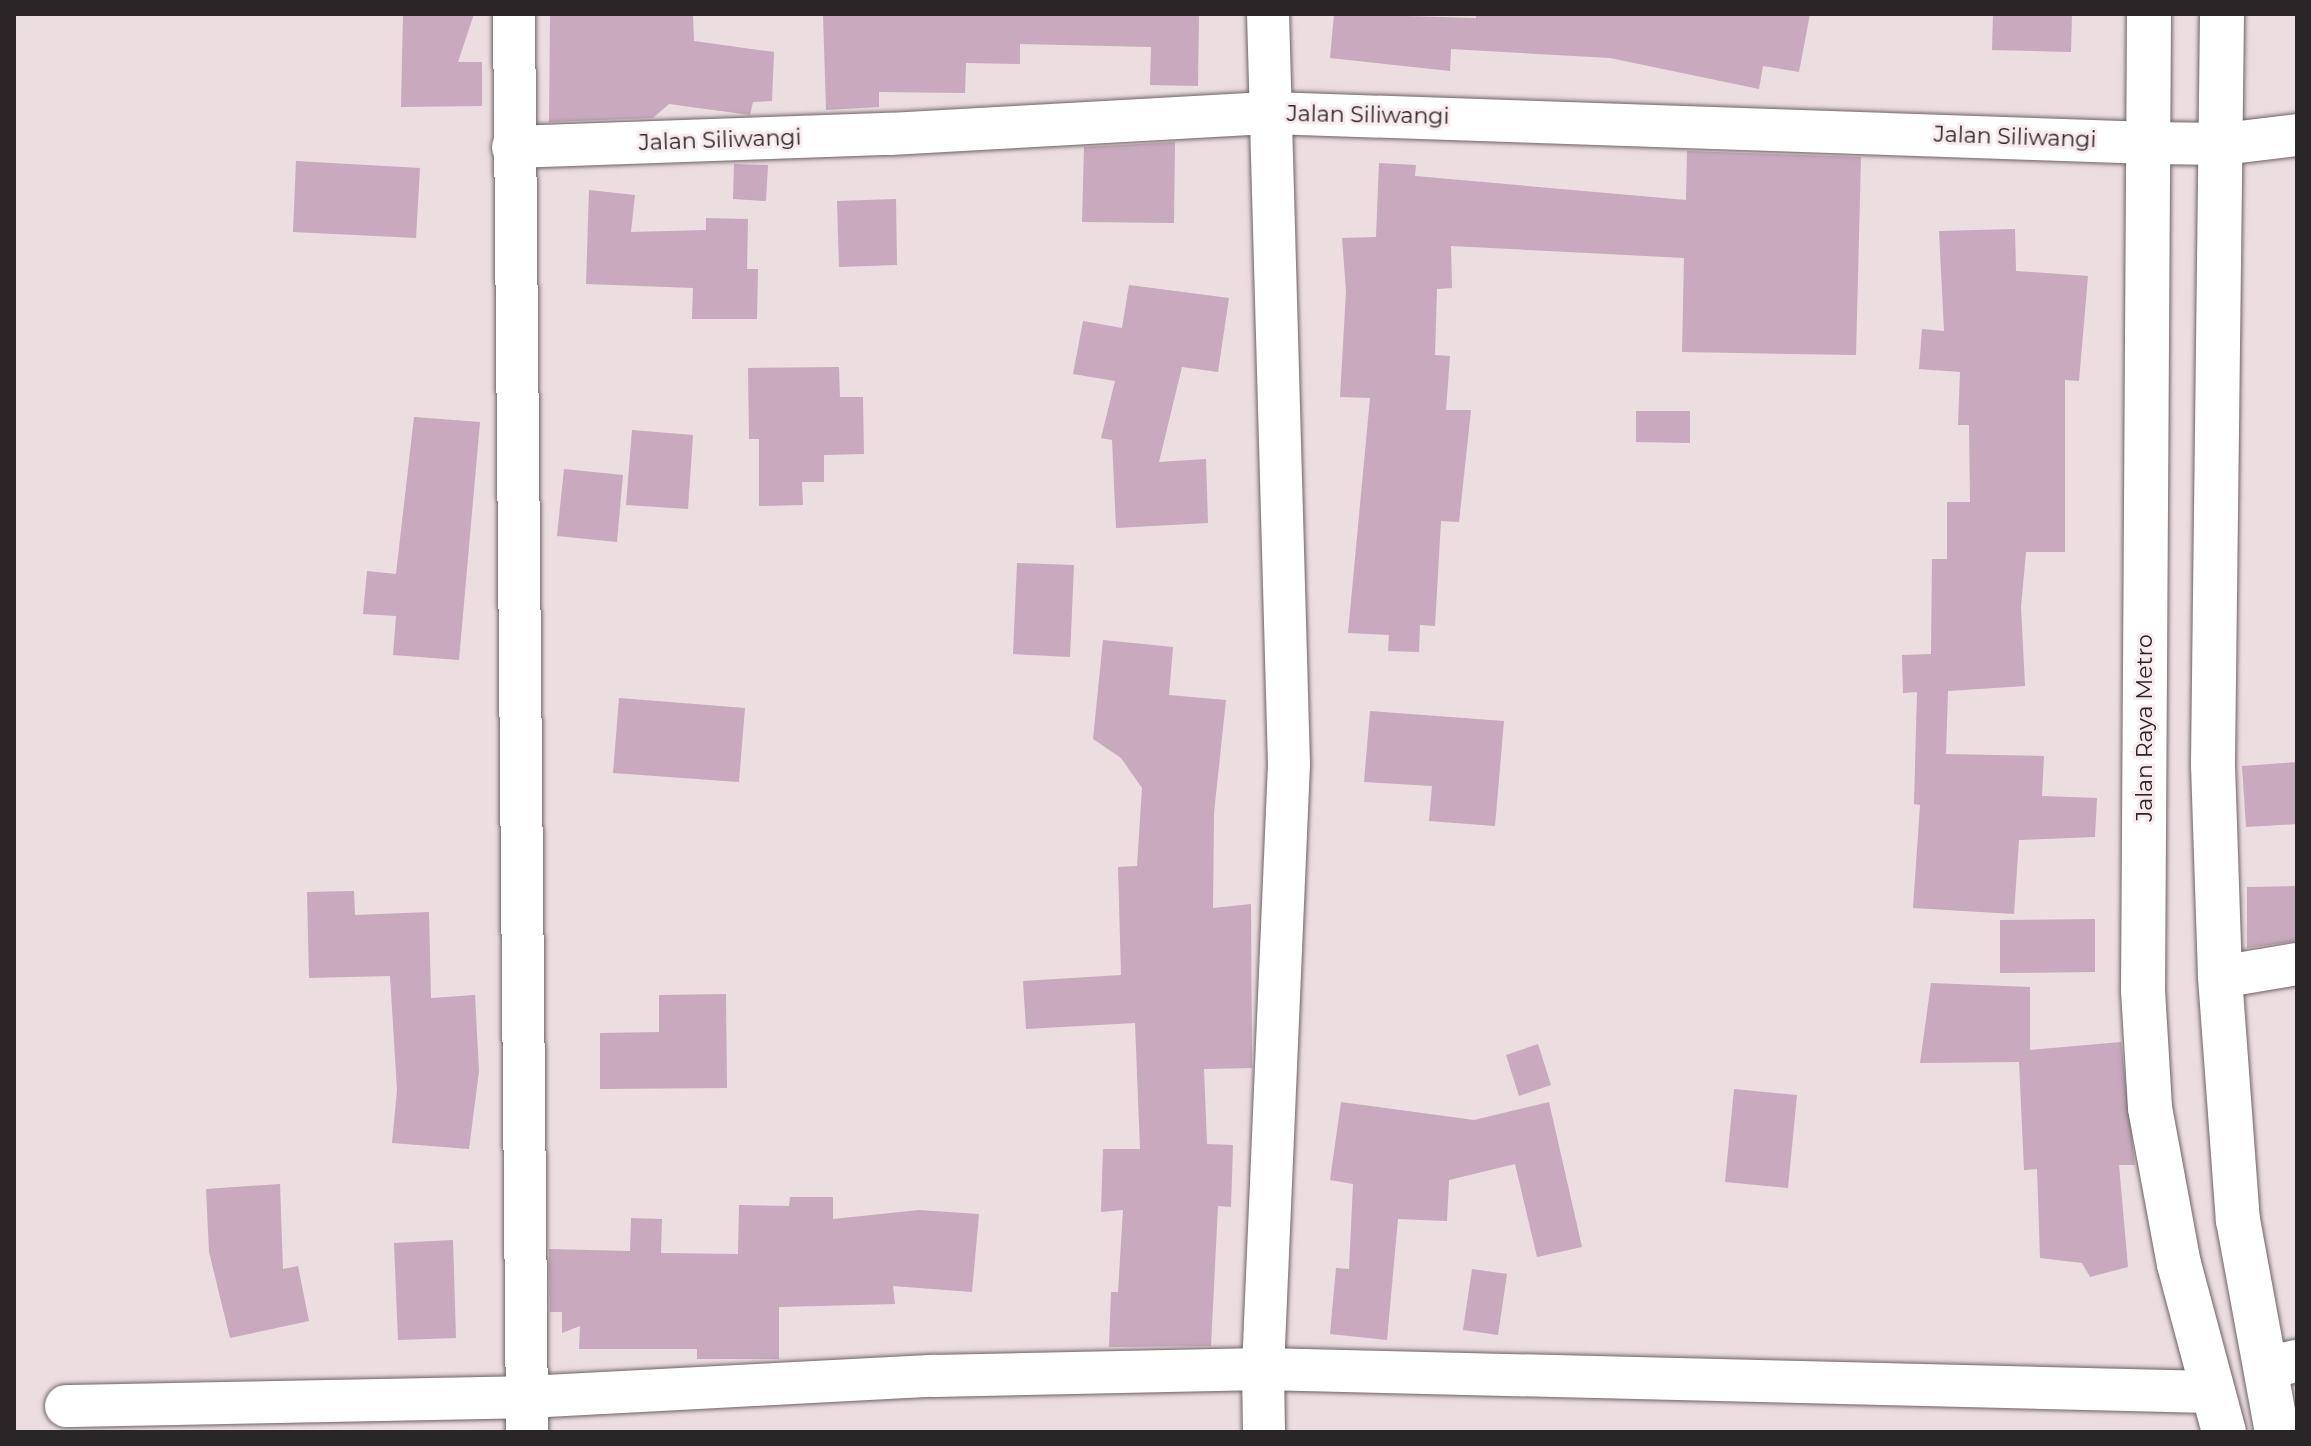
<!DOCTYPE html>
<html>
<head>
<meta charset="utf-8">
<style>
  body { margin:0 }
  #map { position:relative; width:2311px; height:1446px; overflow:hidden; background:#ebdde0; font-family:Montserrat,sans-serif }
  div>[style] { position:absolute }
  [style*='--x'] { left:calc(var(--x)*1px); top:calc(var(--y)*1px); width:calc(var(--w)*1px); rotate:calc(var(--a)*1deg) }
  .building>* { inset:0; background:#c8a9bd }
  .roads { filter:drop-shadow(0 0 2px #6f6366) drop-shadow(0 0 2px #6f6366) }
  .street>* { height:42px; margin:-21px; padding:0 21px; transform-origin:21px; border-radius:21px; background:#fff }
  .highway>* { height:44px; margin:-22px; padding:0 22px; transform-origin:22px; border-radius:22px; background:#fff }
  span { translate:-50% -50%; white-space:nowrap; text-align:center; line-height:1.15; -webkit-text-stroke:6px #f8eaed; paint-order:stroke }
  .street-label { font-size:22px; color:#2a2526 }
  .frame { position:absolute; inset:0; border:16px solid #2a2526; pointer-events:none }
</style>
</head>
<body>
<div id="map">
  <div class="building">
    <div style="clip-path:polygon(403px 14px,474px 14px,458px 62px,482px 62px,482px 106px,401px 107px)"></div>
    <div style="clip-path:polygon(550px 14px,693px 14px,694px 41px,774px 52px,772px 101px,753px 102px,750px 115px,669px 104px,653px 118px,549px 122px)"></div>
    <div style="clip-path:polygon(823px 14px,1199px 14px,1198px 86px,1150px 85px,1151px 47px,1020px 44px,1020px 64px,966px 63px,965px 93px,879px 92px,879px 107px,826px 110px)"></div>
    <div style="clip-path:polygon(1334px 14px,1476px 18px,1476px 14px,1810px 14px,1799px 72px,1763px 66px,1759px 89px,1610px 58px,1451px 49px,1450px 71px,1330px 58px)"></div>
    <div style="clip-path:polygon(1993px 14px,2072px 14px,2071px 52px,1992px 50px)"></div>
    <div style="clip-path:polygon(1175px 142px,1174px 223px,1082px 222px,1084px 147px)"></div>
    <div style="clip-path:polygon(1687px 151px,1861px 157px,1856px 355px,1682px 352px,1684px 258px,1451px 246px,1452px 288px,1437px 289px,1435px 355px,1450px 356px,1446px 410px,1471px 410px,1459px 522px,1441px 521px,1435px 626px,1420px 625px,1419px 652px,1388px 651px,1389px 635px,1348px 633px,1370px 398px,1340px 397px,1346px 291px,1342px 238px,1376px 237px,1379px 163px,1416px 165px,1415px 176px,1686px 200px)"></div>
    <div style="clip-path:polygon(296px 161px,420px 168px,416px 238px,293px 232px)"></div>
    <div style="clip-path:polygon(734px 164px,768px 165px,766px 201px,733px 199px)"></div>
    <div style="clip-path:polygon(589px 190px,635px 195px,631px 232px,706px 230px,706px 218px,748px 219px,747px 269px,758px 269px,757px 319px,692px 319px,693px 288px,586px 284px)"></div>
    <div style="clip-path:polygon(896px 199px,897px 265px,839px 267px,837px 201px)"></div>
    <div style="clip-path:polygon(2015px 229px,2016px 271px,2088px 276px,2079px 381px,2065px 380px,2065px 552px,2026px 552px,2021px 607px,2025px 686px,1948px 691px,1946px 754px,2044px 756px,2042px 796px,2097px 798px,2095px 837px,2019px 840px,2014px 914px,1913px 908px,1920px 805px,1914px 804px,1917px 692px,1903px 693px,1902px 655px,1931px 654px,1932px 559px,1947px 559px,1947px 502px,1970px 502px,1969px 425px,1958px 425px,1960px 372px,1919px 369px,1922px 329px,1944px 331px,1939px 231px)"></div>
    <div style="clip-path:polygon(1129px 285px,1229px 298px,1218px 372px,1182px 367px,1159px 462px,1206px 459px,1208px 523px,1116px 528px,1112px 440px,1101px 438px,1115px 381px,1073px 374px,1083px 321px,1122px 328px)"></div>
    <div style="clip-path:polygon(839px 367px,840px 397px,863px 397px,864px 454px,824px 455px,824px 482px,802px 482px,803px 505px,759px 506px,759px 439px,749px 439px,748px 368px)"></div>
    <div style="clip-path:polygon(1636px 411px,1690px 411px,1690px 443px,1636px 442px)"></div>
    <div style="clip-path:polygon(414px 417px,480px 422px,459px 660px,393px 655px,396px 616px,363px 614px,367px 571px,396px 574px)"></div>
    <div style="clip-path:polygon(632px 430px,693px 435px,688px 509px,626px 505px)"></div>
    <div style="clip-path:polygon(564px 469px,623px 475px,617px 542px,557px 536px)"></div>
    <div style="clip-path:polygon(1017px 563px,1074px 565px,1070px 657px,1013px 654px)"></div>
    <div style="clip-path:polygon(1103px 640px,1173px 647px,1169px 695px,1226px 700px,1214px 813px,1213px 908px,1251px 904px,1252px 1059px,1252px 1068px,1204px 1069px,1207px 1144px,1233px 1145px,1231px 1207px,1218px 1206px,1211px 1346px,1109px 1347px,1111px 1292px,1118px 1292px,1123px 1210px,1101px 1212px,1103px 1149px,1140px 1149px,1135px 1023px,1026px 1029px,1023px 981px,1121px 975px,1118px 867px,1137px 866px,1142px 788px,1121px 758px,1093px 739px)"></div>
    <div style="clip-path:polygon(619px 698px,745px 708px,739px 782px,613px 773px)"></div>
    <div style="clip-path:polygon(1370px 711px,1504px 721px,1495px 826px,1429px 821px,1432px 786px,1364px 782px)"></div>
    <div style="clip-path:polygon(2297px 762px,2297px 824px,2246px 827px,2242px 766px)"></div>
    <div style="clip-path:polygon(2297px 886px,2297px 941px,2247px 948px,2247px 887px)"></div>
    <div style="clip-path:polygon(354px 891px,355px 915px,429px 912px,431px 998px,475px 995px,479px 1071px,469px 1149px,392px 1143px,397px 1090px,390px 976px,309px 978px,307px 892px)"></div>
    <div style="clip-path:polygon(2095px 919px,2095px 972px,2000px 973px,2000px 920px)"></div>
    <div style="clip-path:polygon(1931px 983px,2030px 987px,2030px 1050px,2121px 1042px,2135px 1165px,2119px 1165px,2128px 1267px,2090px 1277px,2082px 1263px,2040px 1258px,2037px 1169px,2024px 1170px,2019px 1062px,1920px 1063px)"></div>
    <div style="clip-path:polygon(726px 994px,727px 1088px,600px 1089px,600px 1033px,659px 1032px,659px 995px)"></div>
    <div style="clip-path:polygon(1538px 1044px,1551px 1085px,1519px 1096px,1506px 1055px)"></div>
    <div style="clip-path:polygon(1734px 1089px,1797px 1095px,1788px 1188px,1725px 1182px)"></div>
    <div style="clip-path:polygon(1341px 1102px,1474px 1120px,1549px 1102px,1582px 1247px,1537px 1257px,1515px 1164px,1449px 1180px,1447px 1221px,1398px 1219px,1387px 1340px,1330px 1334px,1336px 1268px,1349px 1269px,1353px 1184px,1330px 1180px)"></div>
    <div style="clip-path:polygon(280px 1184px,283px 1269px,298px 1266px,309px 1321px,230px 1338px,209px 1252px,206px 1189px)"></div>
    <div style="clip-path:polygon(790px 1197px,833px 1197px,833px 1219px,919px 1210px,979px 1214px,972px 1292px,893px 1286px,895px 1304px,779px 1307px,779px 1359px,697px 1359px,697px 1349px,579px 1349px,580px 1326px,562px 1333px,562px 1312px,550px 1312px,549px 1249px,630px 1251px,631px 1218px,662px 1219px,661px 1253px,738px 1254px,739px 1205px,789px 1206px)"></div>
    <div style="clip-path:polygon(453px 1240px,456px 1338px,398px 1340px,394px 1243px)"></div>
    <div style="clip-path:polygon(1472px 1269px,1507px 1274px,1498px 1335px,1463px 1330px)"></div>
  </div>
  <div class="roads">
    <div class="street">
      <div style="--x:514;--y:14;--w:1418;--a:89.47"></div>
      <div style="--x:513;--y:147;--w:377;--a:-2"></div>
      <div style="--x:890;--y:134;--w:382;--a:-3.2"></div>
      <div style="--x:1271;--y:113;--w:880;--a:1.95"></div>
      <div style="--x:2150;--y:143;--w:73;--a:0.8"></div>
      <div style="--x:2223;--y:144;--w:75;--a:-6.9"></div>
      <div style="--x:2220;--y:977;--w:78;--a:-9.6"></div>
      <div style="--x:2266;--y:1368;--w:32;--a:-13"></div>
      <div style="--x:66;--y:1406;--w:461;--a:-1.1"></div>
      <div style="--x:527;--y:1397;--w:408;--a:-3"></div>
      <div style="--x:934;--y:1376;--w:329;--a:-1.2"></div>
      <div style="--x:1263;--y:1369;--w:947;--a:1.39"></div>
      <div style="--x:1264;--y:1432;--w:63;--a:-90.9"></div>
      <div style="--x:1263;--y:1369;--w:605;--a:-87.54"></div>
      <div style="--x:1289;--y:765;--w:751;--a:-91.6"></div>
    </div>
    <div class="highway">
      <div style="--x:2149;--y:14;--w:976;--a:90.35"></div>
      <div style="--x:2143;--y:990;--w:118;--a:86.6"></div>
      <div style="--x:2150;--y:1108;--w:159;--a:79.5"></div>
      <div style="--x:2179;--y:1264;--w:174;--a:75"></div>
      <div style="--x:2222;--y:14;--w:751;--a:90.69"></div>
      <div style="--x:2213;--y:765;--w:212;--a:88.1"></div>
      <div style="--x:2220;--y:977;--w:244;--a:85.8"></div>
      <div style="--x:2238;--y:1220;--w:216;--a:79.6"></div>
    </div>
  </div>
  <div class="street-label">
    <span style="left:1368px;top:115px;rotate:1deg">Jalan Siliwangi</span>
    <span style="left:2015px;top:137px;rotate:2deg">Jalan Siliwangi</span>
    <span style="left:720px;top:140px;rotate:-2deg">Jalan Siliwangi</span>
    <span style="left:2145px;top:728px;rotate:-90deg">Jalan Raya Metro</span>
  </div>
  <div class="frame"></div>
</div>
</body>
</html>
